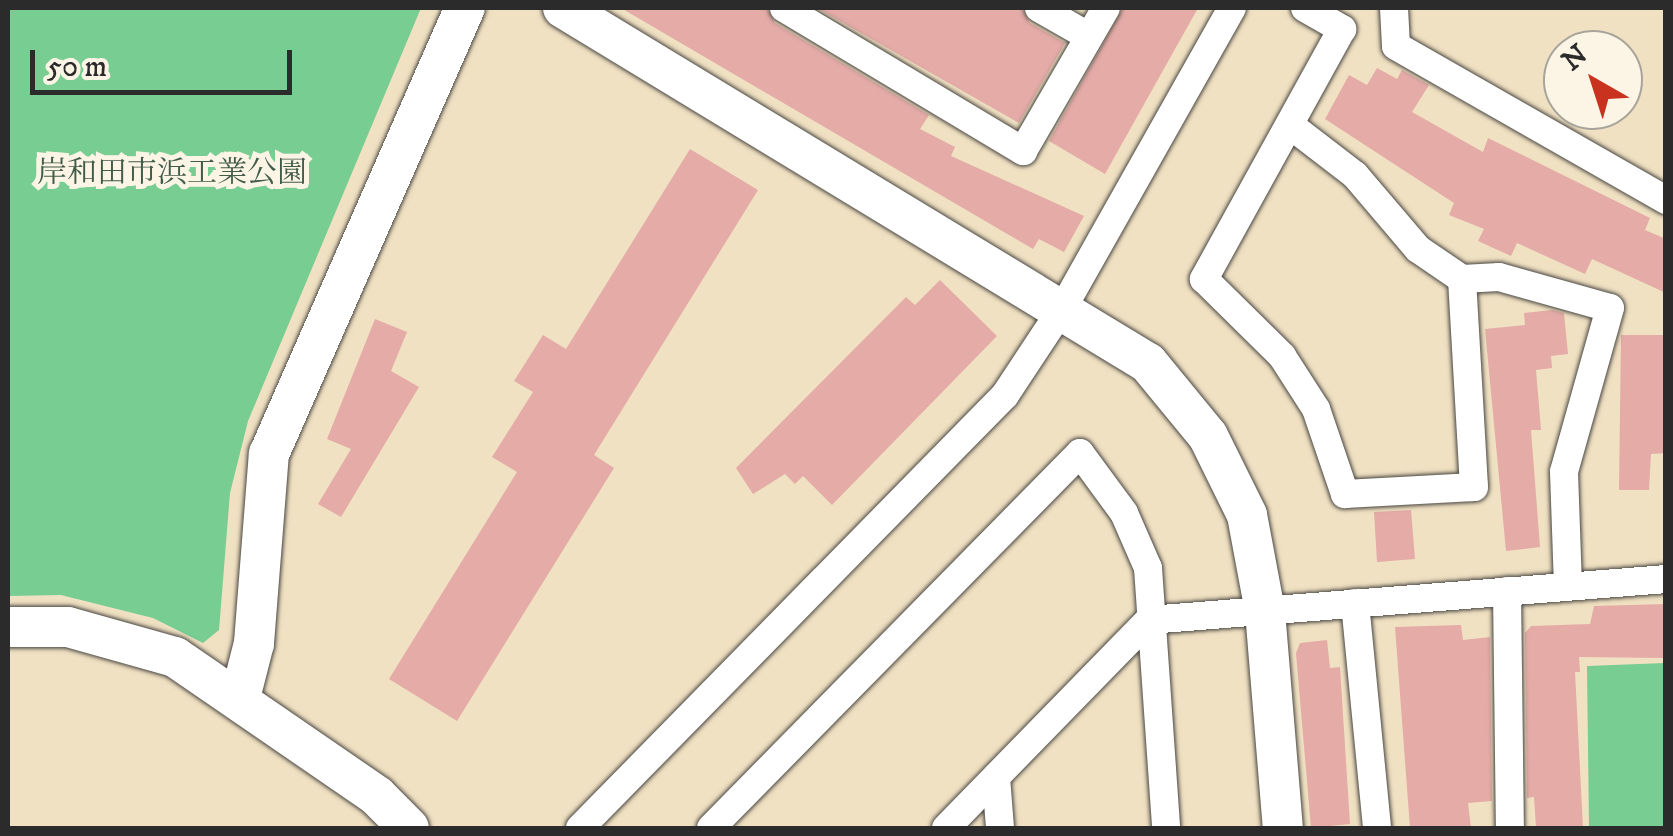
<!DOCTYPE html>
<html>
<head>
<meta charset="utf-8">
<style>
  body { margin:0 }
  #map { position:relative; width:1673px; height:836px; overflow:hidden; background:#f0e1c2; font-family:"IM FELL DW Pica","Noto Serif JP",serif }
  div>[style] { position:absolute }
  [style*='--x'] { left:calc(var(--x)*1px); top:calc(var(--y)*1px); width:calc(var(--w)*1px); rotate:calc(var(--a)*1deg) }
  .green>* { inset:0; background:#77cd92 }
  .building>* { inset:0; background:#e4aba7 }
  .roads { filter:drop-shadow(0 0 2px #494642) drop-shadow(0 0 2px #494642) }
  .street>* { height:28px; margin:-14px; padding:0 14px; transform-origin:14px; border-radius:14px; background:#fff }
  .secondary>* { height:40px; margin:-20px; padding:0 20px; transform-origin:20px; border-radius:20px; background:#fff }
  span { translate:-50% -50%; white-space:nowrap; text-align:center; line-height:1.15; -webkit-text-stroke:10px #fcf5e5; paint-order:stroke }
  .park-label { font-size:30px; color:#425c4a }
  .frame { position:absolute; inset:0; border:10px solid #2b2b2b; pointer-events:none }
  .north { position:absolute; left:1543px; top:30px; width:100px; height:100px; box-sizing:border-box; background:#fcf5e5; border:2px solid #a8a49b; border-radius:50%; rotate:321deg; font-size:28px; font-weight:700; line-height:40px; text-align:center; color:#2b2b2b }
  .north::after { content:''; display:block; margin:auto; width:35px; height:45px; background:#c8321e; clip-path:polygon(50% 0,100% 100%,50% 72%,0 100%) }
  .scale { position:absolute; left:30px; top:50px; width:262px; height:45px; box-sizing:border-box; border:5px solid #2b2b2b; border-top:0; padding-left:12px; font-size:30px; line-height:35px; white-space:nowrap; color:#2b2b2b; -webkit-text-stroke:8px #fcf5e5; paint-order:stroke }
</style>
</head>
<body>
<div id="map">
  <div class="green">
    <div style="clip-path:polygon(8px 8px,421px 8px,248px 421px,230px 493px,219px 630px,203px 643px,153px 618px,61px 595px,8px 596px)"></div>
    <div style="clip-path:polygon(1665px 663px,1665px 828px,1589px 828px,1587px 666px)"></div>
  </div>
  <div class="building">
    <div style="clip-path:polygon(621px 8px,767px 8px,775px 23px,929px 115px,920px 129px,955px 147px,951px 156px,1084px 216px,1064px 252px,1039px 239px,1033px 249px)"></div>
    <div style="clip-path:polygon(817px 8px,1022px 8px,1030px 23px,1065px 43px,1019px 123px)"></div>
    <div style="clip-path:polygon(1123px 8px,1198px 8px,1105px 174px,1049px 141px)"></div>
    <div style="clip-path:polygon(1377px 68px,1397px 79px,1402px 70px,1429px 85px,1412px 112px,1483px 152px,1488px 138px,1650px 218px,1645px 230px,1666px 239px,1666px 293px,1592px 259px,1585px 274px,1517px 243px,1511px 256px,1478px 241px,1484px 229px,1449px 215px,1454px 203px,1325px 119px,1349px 75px,1367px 85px)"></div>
    <div style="clip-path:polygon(690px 149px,758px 190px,594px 455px,614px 468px,457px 721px,389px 679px,517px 472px,492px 457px,533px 392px,514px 381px,543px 335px,566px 349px)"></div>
    <div style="clip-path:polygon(940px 280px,997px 336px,832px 505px,803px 476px,795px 484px,785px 474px,753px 494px,736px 468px,906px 297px,915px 305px)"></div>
    <div style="clip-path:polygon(1552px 310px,1564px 313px,1568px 354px,1551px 356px,1552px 368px,1536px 370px,1541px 430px,1531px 430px,1540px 547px,1506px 551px,1485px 329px,1525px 325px,1524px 313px)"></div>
    <div style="clip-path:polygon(375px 319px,407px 332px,391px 371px,419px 387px,341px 517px,318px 504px,351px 449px,327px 439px)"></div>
    <div style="clip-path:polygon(1621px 335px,1666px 335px,1666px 453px,1651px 454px,1649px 490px,1619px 490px)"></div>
    <div style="clip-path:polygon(1411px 510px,1415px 559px,1377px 562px,1374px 512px)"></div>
    <div style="clip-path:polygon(1666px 604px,1666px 658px,1579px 657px,1580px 672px,1575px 672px,1583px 828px,1536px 828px,1534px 797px,1527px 798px,1525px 633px,1531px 626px,1590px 624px,1594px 606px)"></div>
    <div style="clip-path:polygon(1461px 625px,1463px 640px,1490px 637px,1492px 801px,1468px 803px,1471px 828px,1410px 828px,1395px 627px)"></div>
    <div style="clip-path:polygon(1327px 640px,1330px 668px,1340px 667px,1350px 824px,1311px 828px,1296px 653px,1300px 643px)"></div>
  </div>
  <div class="roads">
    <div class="street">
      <div style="--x:784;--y:8;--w:279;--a:30.9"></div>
      <div style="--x:1023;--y:151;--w:165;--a:-59.9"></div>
      <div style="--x:1039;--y:8;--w:56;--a:29.7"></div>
      <div style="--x:1305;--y:8;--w:43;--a:29.6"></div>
      <div style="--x:1342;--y:29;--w:286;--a:118.9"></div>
      <div style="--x:1204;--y:279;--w:110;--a:44.6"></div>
      <div style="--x:1282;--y:356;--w:63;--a:57.3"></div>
      <div style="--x:1316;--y:409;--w:90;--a:71.2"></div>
      <div style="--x:1345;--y:494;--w:129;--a:-3.1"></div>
      <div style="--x:1474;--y:487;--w:208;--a:-93.3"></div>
      <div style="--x:1394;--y:8;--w:38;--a:87"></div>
      <div style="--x:1396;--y:46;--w:311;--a:29.7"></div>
      <div style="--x:1290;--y:125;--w:82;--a:37.6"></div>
      <div style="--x:1355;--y:175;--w:97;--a:49.6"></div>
      <div style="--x:1418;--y:249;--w:53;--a:34.3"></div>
      <div style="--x:1462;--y:279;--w:37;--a:-3"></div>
      <div style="--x:1499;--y:277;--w:115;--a:15.6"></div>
      <div style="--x:1610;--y:308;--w:170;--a:105.7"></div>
      <div style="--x:1564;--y:472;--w:114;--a:88"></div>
      <div style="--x:1507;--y:591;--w:237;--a:89.3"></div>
      <div style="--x:1355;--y:603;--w:226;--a:84.4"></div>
      <div style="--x:996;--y:777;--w:51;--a:85.5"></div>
      <div style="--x:580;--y:828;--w:607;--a:-45.53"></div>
      <div style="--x:1005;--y:395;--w:107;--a:-56.5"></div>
      <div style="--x:1064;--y:306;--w:342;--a:-60.6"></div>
      <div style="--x:711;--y:828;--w:526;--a:-45.46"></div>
      <div style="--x:1080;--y:453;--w:74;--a:53.7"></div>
      <div style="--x:1124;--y:513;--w:60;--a:66.4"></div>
      <div style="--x:1148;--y:568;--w:261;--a:86"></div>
      <div style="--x:946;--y:828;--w:291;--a:-45.7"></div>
      <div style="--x:1149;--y:620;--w:519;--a:-4.53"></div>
    </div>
    <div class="secondary">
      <div style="--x:563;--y:8;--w:684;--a:31.25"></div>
      <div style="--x:1148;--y:363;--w:94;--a:50.6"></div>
      <div style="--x:1208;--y:436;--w:88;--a:63.7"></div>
      <div style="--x:1247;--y:515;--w:98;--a:79.4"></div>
      <div style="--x:1265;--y:611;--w:218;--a:85.3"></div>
      <div style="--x:8;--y:627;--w:60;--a:0"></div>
      <div style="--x:68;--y:627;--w:111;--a:15.7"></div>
      <div style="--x:175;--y:657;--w:245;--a:34.5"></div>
      <div style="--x:377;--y:796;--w:45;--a:45"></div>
      <div style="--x:240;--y:698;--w:57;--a:-75.7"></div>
      <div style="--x:254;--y:643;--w:190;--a:-85.5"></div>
      <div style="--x:269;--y:454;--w:487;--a:-66.3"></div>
    </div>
  </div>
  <div class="park-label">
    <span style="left:172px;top:174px">岸和田市浜工業公園</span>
  </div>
  <div class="frame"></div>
  <div class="north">N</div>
  <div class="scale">50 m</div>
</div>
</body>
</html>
